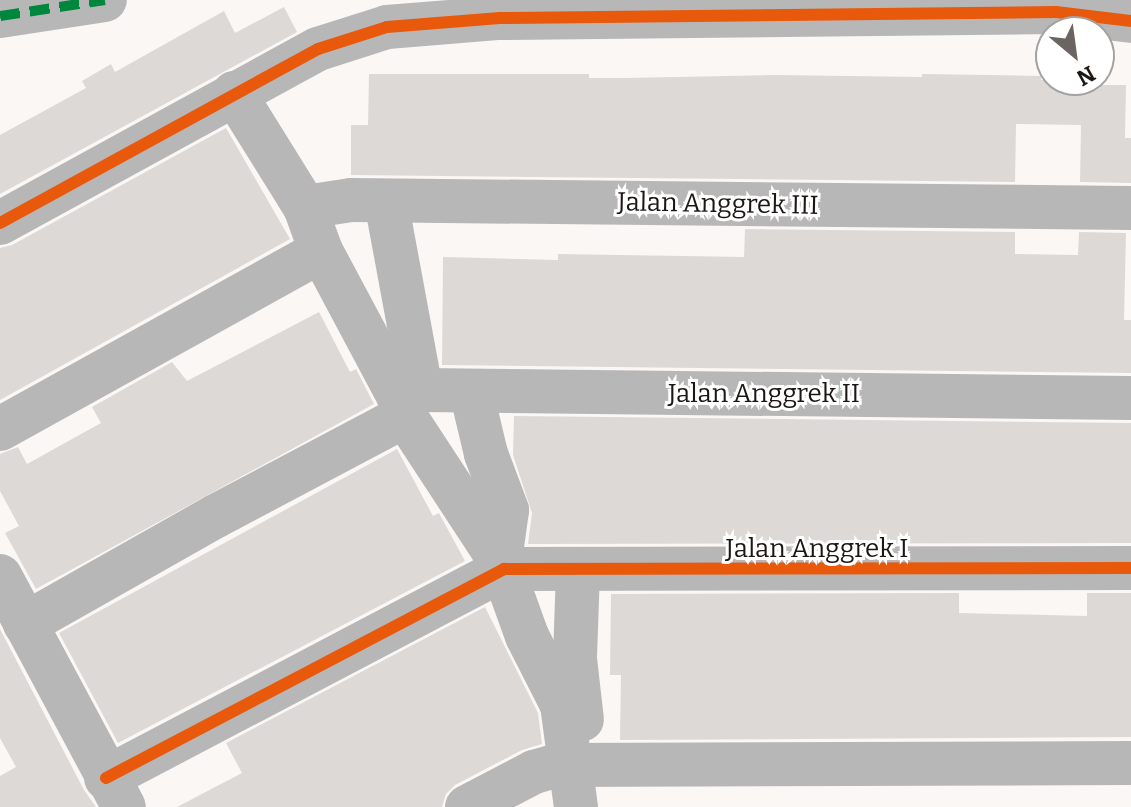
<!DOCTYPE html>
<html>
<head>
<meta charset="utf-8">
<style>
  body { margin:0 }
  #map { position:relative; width:1131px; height:807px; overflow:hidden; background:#fbf7f5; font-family:Bitter,serif }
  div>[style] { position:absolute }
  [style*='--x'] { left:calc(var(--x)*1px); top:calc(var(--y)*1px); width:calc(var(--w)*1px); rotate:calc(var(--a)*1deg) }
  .building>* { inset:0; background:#ddd9d6 }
  .minor>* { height:44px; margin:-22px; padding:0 22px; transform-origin:22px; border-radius:22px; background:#b8b7b8 }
  .quiet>* { height:10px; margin-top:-5px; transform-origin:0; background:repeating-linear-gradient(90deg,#00873e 0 20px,transparent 0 30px) }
  .cycleway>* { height:12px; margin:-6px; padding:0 6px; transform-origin:6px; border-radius:6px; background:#e8590c }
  span { translate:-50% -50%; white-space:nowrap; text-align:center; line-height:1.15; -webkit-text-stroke:6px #fff; paint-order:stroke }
  .street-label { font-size:26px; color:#1c1715 }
  .north { position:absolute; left:1035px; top:16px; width:80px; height:80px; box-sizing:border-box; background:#fff; border:2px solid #a4a2a1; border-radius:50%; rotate:151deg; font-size:22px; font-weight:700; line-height:32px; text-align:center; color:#1c1715 }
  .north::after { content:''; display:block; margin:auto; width:28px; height:36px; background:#6a6563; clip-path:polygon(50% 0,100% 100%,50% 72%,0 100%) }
</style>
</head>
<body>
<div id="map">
  <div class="building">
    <div style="clip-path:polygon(284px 7px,297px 32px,0 194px,0 135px,86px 88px,82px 81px,111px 64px,115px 72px,224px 11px,235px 33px)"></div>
    <div style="clip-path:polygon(369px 74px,589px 74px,589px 78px,626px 78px,775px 75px,922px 77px,922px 74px,1041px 76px,1041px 80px,1073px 80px,1072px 85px,1126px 85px,1125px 138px,1131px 138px,1131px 183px,1080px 182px,1081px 125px,1016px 124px,1015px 182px,351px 175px,351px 125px,368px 125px)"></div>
    <div style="clip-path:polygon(226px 128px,290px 239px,0 400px,0 248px,12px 245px)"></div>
    <div style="clip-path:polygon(745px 229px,1015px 232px,1015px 254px,1078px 255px,1079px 232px,1126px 233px,1124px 320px,1131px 320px,1131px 373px,442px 365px,443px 257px,558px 260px,558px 254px,744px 257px)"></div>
    <div style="clip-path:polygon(319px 312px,350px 372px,356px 369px,374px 404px,36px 589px,5px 533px,19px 526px,0 491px,0 454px,18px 447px,27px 464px,101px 423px,92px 407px,172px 362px,187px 381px)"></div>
    <div style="clip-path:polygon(514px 416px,1131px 423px,1131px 543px,528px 544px,532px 513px,513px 455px)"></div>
    <div style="clip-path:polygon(397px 449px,433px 516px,439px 513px,465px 561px,118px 743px,59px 633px)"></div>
    <div style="clip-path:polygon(959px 593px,959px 613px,1087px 616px,1087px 593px,1131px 593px,1131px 737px,620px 740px,621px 675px,610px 675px,611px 594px)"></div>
    <div style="clip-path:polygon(485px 607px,538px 713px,542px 744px,522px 750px,455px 785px,446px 794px,442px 807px,177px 807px,242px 773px,226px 743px)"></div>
    <div style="clip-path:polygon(0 629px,84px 790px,96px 807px,0 807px,0 776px,16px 767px,0 738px)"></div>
  </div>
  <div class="minor">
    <div style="--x:0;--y:16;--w:106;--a:-8.7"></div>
    <div style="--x:234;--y:93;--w:134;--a:58.1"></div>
    <div style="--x:305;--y:207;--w:47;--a:70"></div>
    <div style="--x:321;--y:251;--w:163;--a:61.9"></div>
    <div style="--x:398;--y:395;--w:22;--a:72"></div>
    <div style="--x:405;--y:416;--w:173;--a:56.8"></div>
    <div style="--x:500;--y:561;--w:80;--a:70.2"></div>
    <div style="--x:527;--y:636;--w:77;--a:63.1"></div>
    <div style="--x:562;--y:705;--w:103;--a:82.2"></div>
    <div style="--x:386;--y:201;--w:192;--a:79.5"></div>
    <div style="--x:305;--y:207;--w:47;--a:-8.7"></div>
    <div style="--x:351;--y:200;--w:780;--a:0.59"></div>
    <div style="--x:0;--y:223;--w:362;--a:-28.7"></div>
    <div style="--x:318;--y:49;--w:72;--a:-17.7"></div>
    <div style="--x:387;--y:27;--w:113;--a:-4.6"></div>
    <div style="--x:500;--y:18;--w:556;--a:-0.62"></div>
    <div style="--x:1056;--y:12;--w:76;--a:6.8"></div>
    <div style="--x:471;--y:391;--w:65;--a:76.6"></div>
    <div style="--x:486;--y:454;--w:60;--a:69.4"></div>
    <div style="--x:507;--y:510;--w:51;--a:97.8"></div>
    <div style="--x:398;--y:395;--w:24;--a:-12"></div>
    <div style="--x:421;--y:390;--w:710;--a:0.65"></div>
    <div style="--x:0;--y:429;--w:367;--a:-29"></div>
    <div style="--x:578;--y:571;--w:88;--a:92"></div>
    <div style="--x:575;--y:659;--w:61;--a:83.5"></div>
    <div style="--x:0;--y:576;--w:262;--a:61.8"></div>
    <div style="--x:25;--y:624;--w:219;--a:-29.5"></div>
    <div style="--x:216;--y:516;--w:214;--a:-27.9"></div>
    <div style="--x:106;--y:778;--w:450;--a:-27.7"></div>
    <div style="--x:504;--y:569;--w:627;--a:-0.09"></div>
    <div style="--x:467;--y:807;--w:76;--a:-27.6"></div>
    <div style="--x:534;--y:772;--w:25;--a:-16"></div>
    <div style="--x:558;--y:765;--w:573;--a:-0.2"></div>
  </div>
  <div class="quiet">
    <div style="--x:0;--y:16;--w:106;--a:-8.7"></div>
  </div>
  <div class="cycleway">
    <div style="--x:0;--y:223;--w:362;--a:-28.7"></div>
    <div style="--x:318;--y:49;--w:72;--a:-17.7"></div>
    <div style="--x:387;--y:27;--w:113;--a:-4.6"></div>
    <div style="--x:500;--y:18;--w:556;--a:-0.62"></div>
    <div style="--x:1056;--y:12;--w:76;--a:6.8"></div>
    <div style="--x:106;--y:778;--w:450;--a:-27.7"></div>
    <div style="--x:504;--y:569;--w:627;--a:-0.09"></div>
  </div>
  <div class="street-label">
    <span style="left:718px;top:204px;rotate:1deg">Jalan Anggrek III</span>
    <span style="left:764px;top:394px">Jalan Anggrek II</span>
    <span style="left:817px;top:549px">Jalan Anggrek I</span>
  </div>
  <div class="north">N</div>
</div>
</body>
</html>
